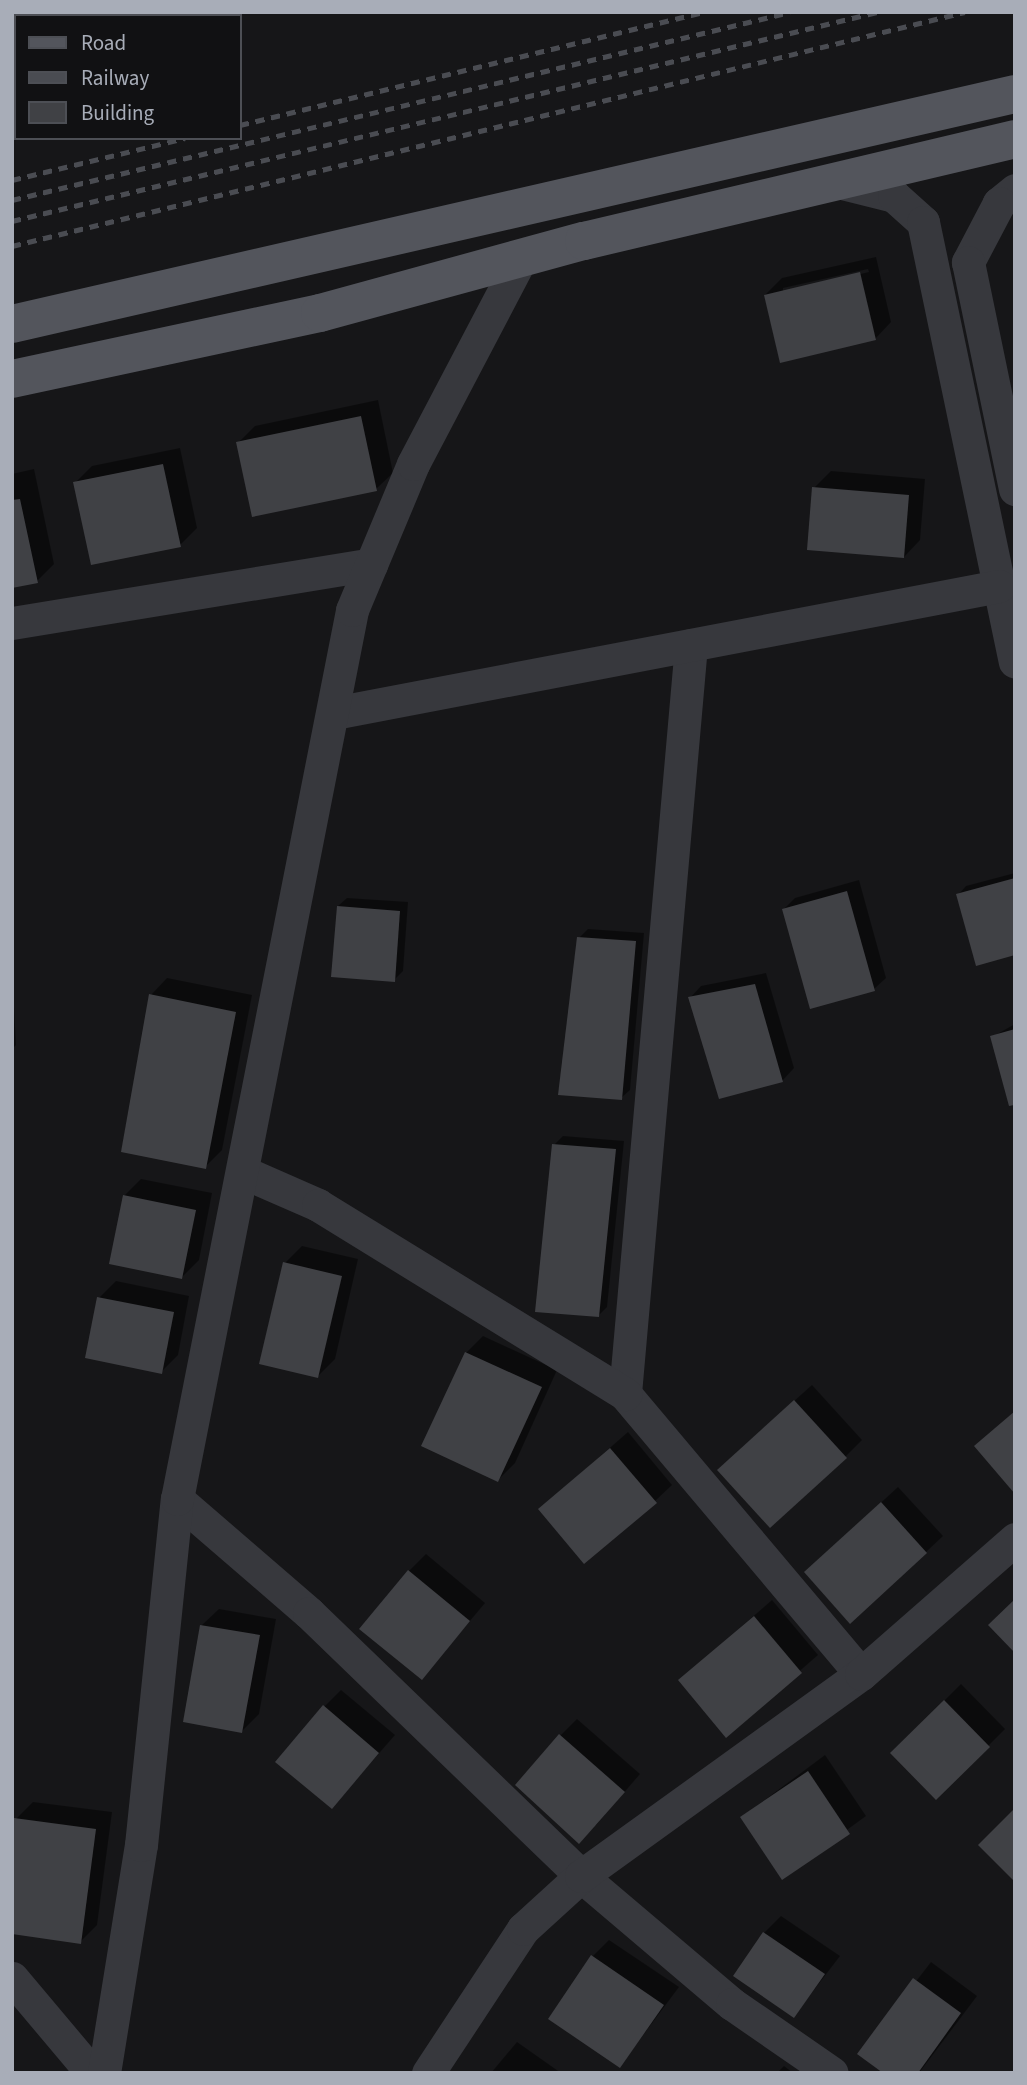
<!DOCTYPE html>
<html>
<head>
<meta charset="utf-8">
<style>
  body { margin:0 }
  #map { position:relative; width:1027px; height:2085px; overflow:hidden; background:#161618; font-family:"Source Sans 3",sans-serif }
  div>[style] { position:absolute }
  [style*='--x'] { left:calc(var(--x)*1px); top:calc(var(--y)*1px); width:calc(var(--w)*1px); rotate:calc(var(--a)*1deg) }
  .shadow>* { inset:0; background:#0007 }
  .building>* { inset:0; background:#404145 }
  .minor>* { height:33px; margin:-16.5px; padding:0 16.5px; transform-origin:16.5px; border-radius:16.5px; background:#37383d }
  .major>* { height:38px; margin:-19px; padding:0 19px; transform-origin:19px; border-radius:19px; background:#53555c }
  .rail>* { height:5px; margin-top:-2.5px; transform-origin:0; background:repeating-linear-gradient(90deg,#4a4c52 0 9px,transparent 0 16px) }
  span { translate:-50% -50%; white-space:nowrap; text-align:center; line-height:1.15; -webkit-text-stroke:5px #111113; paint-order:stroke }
  .frame { position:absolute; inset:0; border:14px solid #a8adb8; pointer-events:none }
  .legend { position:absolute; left:14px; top:14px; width:228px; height:126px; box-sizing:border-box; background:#111113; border:2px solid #4d4f55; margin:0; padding:9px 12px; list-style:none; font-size:21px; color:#a8adb8 }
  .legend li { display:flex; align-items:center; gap:14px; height:35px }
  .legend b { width:35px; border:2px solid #4d4f55 }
</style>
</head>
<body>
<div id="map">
  <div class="shadow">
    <div style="clip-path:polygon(evenodd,876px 257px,891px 322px,875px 339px,765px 295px,782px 278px,876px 257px,868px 269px,869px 272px,783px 292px,783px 288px,868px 269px)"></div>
    <div style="clip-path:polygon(378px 400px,393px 473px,376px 489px,238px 443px,255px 426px)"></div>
    <div style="clip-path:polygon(180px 448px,197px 528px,180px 545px,75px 483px,92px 466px)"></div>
    <div style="clip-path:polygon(34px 469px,54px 564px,37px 581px,12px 587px,12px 474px)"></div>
    <div style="clip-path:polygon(831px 471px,925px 479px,920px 540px,904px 557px,814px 488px)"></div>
    <div style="clip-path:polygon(1015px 873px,1015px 953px,958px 895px,966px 886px)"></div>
    <div style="clip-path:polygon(859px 880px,886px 978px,874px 989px,784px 909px,795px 898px)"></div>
    <div style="clip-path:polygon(347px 898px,408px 902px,403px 971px,394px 980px,338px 906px)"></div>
    <div style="clip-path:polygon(588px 929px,644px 933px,630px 1090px,621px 1098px,560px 1093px,579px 938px)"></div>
    <div style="clip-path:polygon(12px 971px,16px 1045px,12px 1049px)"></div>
    <div style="clip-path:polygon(766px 973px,794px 1068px,783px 1080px,720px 1097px,690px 998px,701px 986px)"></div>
    <div style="clip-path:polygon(167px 978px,252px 995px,222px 1150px,205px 1167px,151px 995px)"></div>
    <div style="clip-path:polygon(1015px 1024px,1015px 1105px,1011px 1106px,992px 1037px)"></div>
    <div style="clip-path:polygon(563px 1136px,624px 1141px,607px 1307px,598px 1316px,554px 1145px)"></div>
    <div style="clip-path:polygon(141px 1179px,212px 1193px,199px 1260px,182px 1277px,124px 1196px)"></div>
    <div style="clip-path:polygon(302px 1246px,358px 1259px,335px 1359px,318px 1376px,285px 1263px)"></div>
    <div style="clip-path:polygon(116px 1281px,189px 1296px,178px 1355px,161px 1372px,99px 1298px)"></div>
    <div style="clip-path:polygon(483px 1336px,557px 1370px,515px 1463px,498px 1480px,466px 1353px)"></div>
    <div style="clip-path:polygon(812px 1385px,862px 1440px,845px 1457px,736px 1453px)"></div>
    <div style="clip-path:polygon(628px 1432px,672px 1485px,655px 1501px,540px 1509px)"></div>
    <div style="clip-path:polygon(898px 1487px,943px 1536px,926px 1552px,823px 1556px)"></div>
    <div style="clip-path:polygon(426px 1554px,485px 1603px,422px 1678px,409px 1571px)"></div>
    <div style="clip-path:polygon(772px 1600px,818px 1655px,726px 1735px,680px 1680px)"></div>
    <div style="clip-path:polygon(219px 1609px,276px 1619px,259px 1714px,242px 1731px,202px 1625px)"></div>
    <div style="clip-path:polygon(961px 1684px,1005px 1729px,936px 1798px,892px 1753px)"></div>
    <div style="clip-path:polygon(341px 1690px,395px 1735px,332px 1807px,324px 1707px)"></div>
    <div style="clip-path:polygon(577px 1719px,640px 1774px,596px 1825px,560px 1736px)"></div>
    <div style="clip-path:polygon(825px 1755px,866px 1816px,782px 1877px,742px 1817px)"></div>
    <div style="clip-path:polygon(33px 1802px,112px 1812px,97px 1925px,80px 1942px,12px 1933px,16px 1819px)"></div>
    <div style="clip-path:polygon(781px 1916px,840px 1956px,794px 2016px,764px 1933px)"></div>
    <div style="clip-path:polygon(609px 1940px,679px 1987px,620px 2066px,593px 1956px)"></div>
    <div style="clip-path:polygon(931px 1962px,977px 1996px,919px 2073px,886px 2073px,860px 2054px)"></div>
    <div style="clip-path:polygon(517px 2042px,561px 2073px,491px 2073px)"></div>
    <div style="clip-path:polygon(784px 2066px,793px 2073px,777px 2073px)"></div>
  </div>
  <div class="building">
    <div style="clip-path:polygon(860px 272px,876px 340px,780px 363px,764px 295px)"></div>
    <div style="clip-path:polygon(361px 416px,377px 491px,252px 517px,236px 442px)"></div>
    <div style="clip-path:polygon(163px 464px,181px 547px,91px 565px,73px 482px)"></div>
    <div style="clip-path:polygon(812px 487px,909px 495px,904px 558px,807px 550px)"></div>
    <div style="clip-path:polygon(20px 499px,38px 583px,12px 588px,12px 500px)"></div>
    <div style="clip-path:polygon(1015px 878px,1015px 955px,976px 966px,956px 894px)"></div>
    <div style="clip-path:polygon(847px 891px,875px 991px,810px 1009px,782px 909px)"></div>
    <div style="clip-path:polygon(337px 906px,400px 911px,395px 982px,331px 977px)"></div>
    <div style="clip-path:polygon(577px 937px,636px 941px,622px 1100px,558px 1095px)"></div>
    <div style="clip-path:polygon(755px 984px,783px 1082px,719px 1099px,688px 997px)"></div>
    <div style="clip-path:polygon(149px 994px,236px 1012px,206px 1169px,121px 1152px)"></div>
    <div style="clip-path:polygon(1015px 1029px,1015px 1105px,1009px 1106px,990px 1036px)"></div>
    <div style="clip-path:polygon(552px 1144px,616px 1149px,599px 1317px,535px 1312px)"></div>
    <div style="clip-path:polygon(123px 1195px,196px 1210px,182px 1279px,109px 1264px)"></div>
    <div style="clip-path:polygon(283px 1262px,342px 1276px,318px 1378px,259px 1364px)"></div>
    <div style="clip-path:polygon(97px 1297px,174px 1312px,162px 1374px,85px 1358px)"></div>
    <div style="clip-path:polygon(465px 1352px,542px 1387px,498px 1482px,421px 1446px)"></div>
    <div style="clip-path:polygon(794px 1400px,847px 1458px,770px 1528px,717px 1470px)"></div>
    <div style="clip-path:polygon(1015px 1411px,1015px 1494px,974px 1446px)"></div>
    <div style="clip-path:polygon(610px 1448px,657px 1503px,584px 1564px,538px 1509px)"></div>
    <div style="clip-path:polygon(881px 1502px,927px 1553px,850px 1624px,804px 1572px)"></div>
    <div style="clip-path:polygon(408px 1570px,470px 1621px,422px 1680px,359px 1629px)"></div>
    <div style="clip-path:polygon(1015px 1599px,1015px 1653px,988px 1625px)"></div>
    <div style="clip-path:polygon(754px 1616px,802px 1673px,726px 1738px,678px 1680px)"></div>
    <div style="clip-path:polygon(200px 1625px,260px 1635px,242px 1733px,183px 1722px)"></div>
    <div style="clip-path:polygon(944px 1700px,990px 1747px,936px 1800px,890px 1753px)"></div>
    <div style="clip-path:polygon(323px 1705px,379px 1753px,332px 1809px,275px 1762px)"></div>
    <div style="clip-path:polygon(559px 1734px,625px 1792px,579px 1844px,515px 1785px)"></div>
    <div style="clip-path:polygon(808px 1771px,850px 1834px,782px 1880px,740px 1817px)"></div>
    <div style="clip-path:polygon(1015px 1808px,1015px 1882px,978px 1845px)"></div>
    <div style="clip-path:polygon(14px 1818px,96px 1829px,81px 1944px,12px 1934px)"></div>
    <div style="clip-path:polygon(763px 1932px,825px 1974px,794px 2018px,733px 1976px)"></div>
    <div style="clip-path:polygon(591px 1955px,664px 2005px,620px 2068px,548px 2019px)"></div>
    <div style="clip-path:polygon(913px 1978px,961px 2013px,918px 2073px,883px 2073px,857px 2054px)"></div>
  </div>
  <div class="minor">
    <div style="--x:834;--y:181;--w:62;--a:14"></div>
    <div style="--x:894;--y:196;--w:39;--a:42"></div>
    <div style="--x:923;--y:222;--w:449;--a:78.2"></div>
    <div style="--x:1015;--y:190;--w:21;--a:141"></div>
    <div style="--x:999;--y:203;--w:67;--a:117.7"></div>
    <div style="--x:968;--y:262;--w:232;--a:78.3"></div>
    <div style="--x:12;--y:623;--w:364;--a:-9.3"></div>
    <div style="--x:691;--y:645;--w:752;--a:95.04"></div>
    <div style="--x:625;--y:1394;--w:366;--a:49.9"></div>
    <div style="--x:334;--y:713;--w:677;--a:-10.81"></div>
    <div style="--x:243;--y:1172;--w:82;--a:23.7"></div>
    <div style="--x:318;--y:1205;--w:361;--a:31.6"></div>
    <div style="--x:177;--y:1499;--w:174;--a:40.8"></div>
    <div style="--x:309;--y:1613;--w:378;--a:44"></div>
    <div style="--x:581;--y:1876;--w:198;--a:40.3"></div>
    <div style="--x:732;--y:2004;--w:121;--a:34.6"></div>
    <div style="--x:12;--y:1978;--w:124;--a:49.9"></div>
    <div style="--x:104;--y:2073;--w:231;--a:-80.8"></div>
    <div style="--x:141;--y:1845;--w:348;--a:-84.1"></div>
    <div style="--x:177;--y:1499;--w:906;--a:-78.86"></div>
    <div style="--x:352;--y:610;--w:158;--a:-67.3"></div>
    <div style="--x:413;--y:464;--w:233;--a:-62.3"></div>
    <div style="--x:428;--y:2073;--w:173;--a:-56.6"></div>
    <div style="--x:523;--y:1929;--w:79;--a:-42.4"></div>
    <div style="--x:581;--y:1876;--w:345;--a:-35.8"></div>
    <div style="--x:861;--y:1674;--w:205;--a:-41.2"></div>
  </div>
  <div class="major">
    <div style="--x:12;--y:324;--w:1029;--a:-12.92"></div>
    <div style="--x:12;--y:379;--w:315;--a:-12.1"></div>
    <div style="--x:320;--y:313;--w:274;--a:-15.3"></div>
    <div style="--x:584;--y:241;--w:443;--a:-13.3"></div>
  </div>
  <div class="rail">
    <div style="--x:240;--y:125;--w:477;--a:-13.7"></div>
    <div style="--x:12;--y:180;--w:178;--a:-13.6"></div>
    <div style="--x:12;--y:200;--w:800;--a:-13.58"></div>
    <div style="--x:12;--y:221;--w:890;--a:-13.58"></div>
    <div style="--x:12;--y:246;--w:981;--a:-13.8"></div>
  </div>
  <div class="frame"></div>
  <ul class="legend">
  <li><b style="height:9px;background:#53555c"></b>Road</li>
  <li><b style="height:9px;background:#4a4c52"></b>Railway</li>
  <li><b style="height:19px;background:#404145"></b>Building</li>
  </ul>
</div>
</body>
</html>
